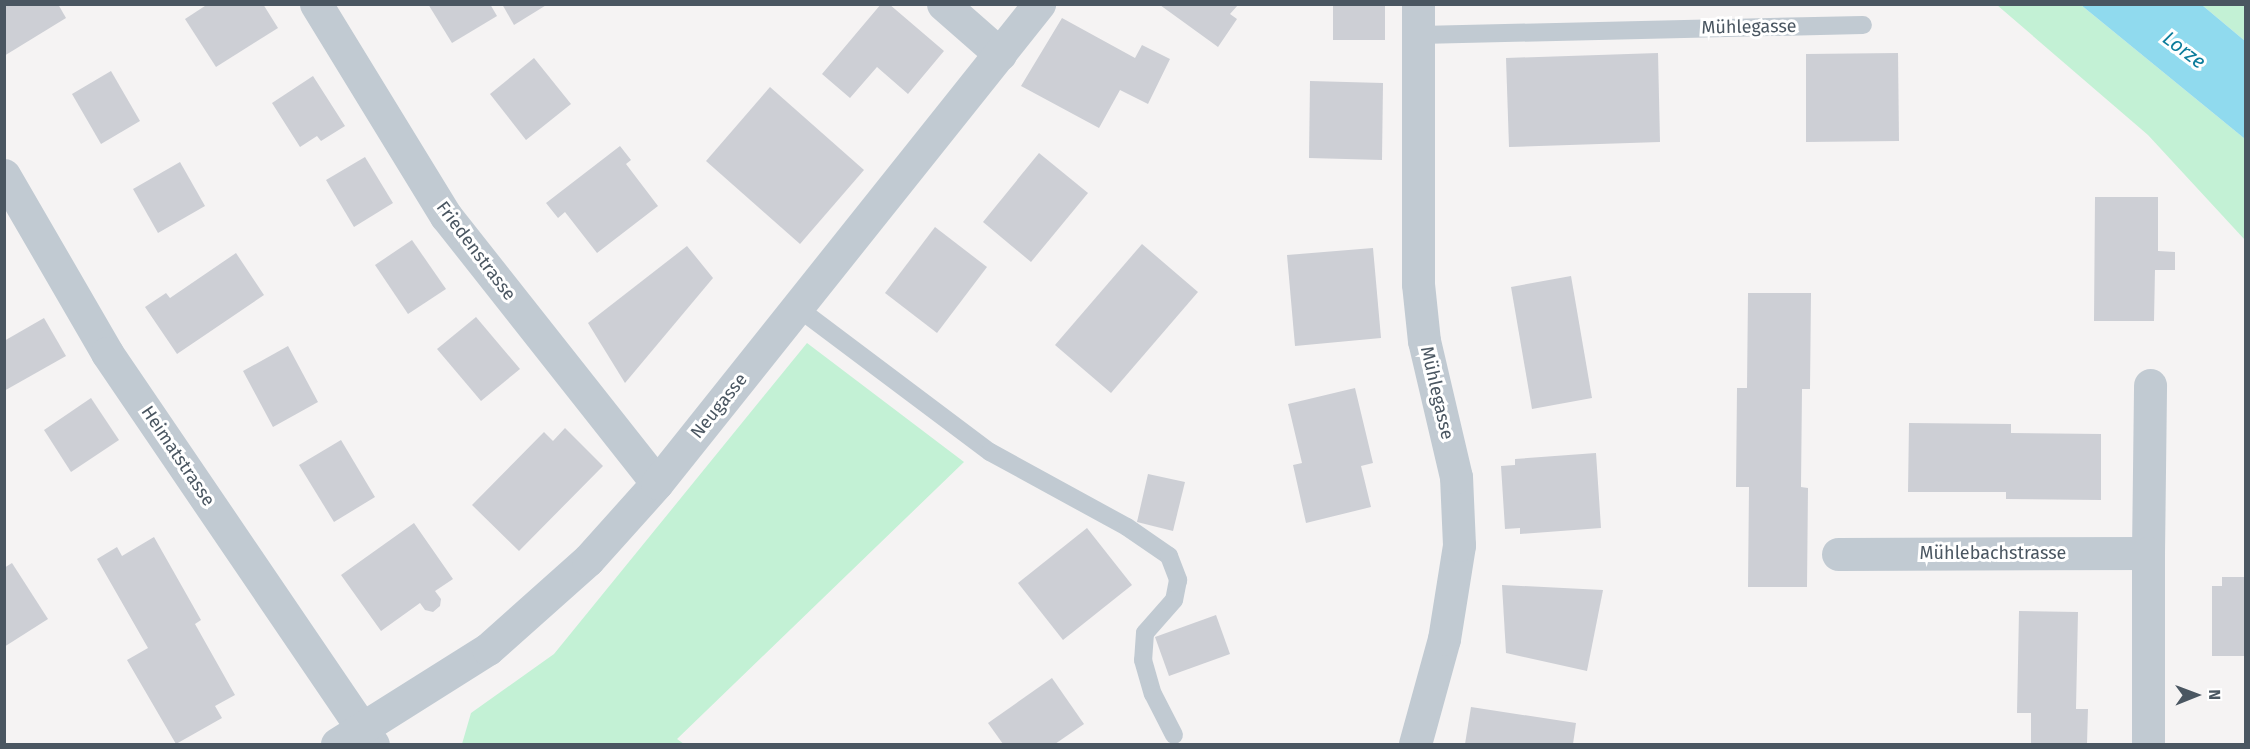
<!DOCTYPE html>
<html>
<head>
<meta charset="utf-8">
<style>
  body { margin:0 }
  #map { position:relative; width:2250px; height:749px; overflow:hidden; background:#f5f3f3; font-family:"Fira Sans",sans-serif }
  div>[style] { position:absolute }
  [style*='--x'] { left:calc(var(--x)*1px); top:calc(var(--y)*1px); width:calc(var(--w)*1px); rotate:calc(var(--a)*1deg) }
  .green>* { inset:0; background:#c3f1d5 }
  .water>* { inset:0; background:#90daee }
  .building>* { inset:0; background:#cdcfd5 }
  .service>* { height:18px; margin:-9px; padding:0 9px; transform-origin:9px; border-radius:9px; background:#c1cad2 }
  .minor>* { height:33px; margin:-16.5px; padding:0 16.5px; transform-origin:16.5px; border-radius:16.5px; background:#c1cad2 }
  .tertiary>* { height:33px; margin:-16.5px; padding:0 16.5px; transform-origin:16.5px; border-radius:16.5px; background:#c1cad2 }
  span { translate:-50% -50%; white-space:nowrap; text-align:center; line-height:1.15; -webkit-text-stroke:6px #fff; paint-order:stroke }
  .street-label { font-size:18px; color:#4a5661 }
  .water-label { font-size:20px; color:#0c7c9b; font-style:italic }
  .frame { position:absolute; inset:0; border:6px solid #4a5661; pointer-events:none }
  .north { position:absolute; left:2166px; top:665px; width:60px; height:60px; -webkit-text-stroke:4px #fff; paint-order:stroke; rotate:89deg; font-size:16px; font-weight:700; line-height:24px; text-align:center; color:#4a5661 }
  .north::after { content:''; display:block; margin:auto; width:21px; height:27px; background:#4a5661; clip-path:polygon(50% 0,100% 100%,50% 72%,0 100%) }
</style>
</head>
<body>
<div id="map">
  <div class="green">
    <div style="clip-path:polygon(1997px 5px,2081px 5px,2245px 139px,2245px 240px,2148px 135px)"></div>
    <div style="clip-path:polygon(2202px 5px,2245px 5px,2245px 41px)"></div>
    <div style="clip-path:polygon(807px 343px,964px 462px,677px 739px,684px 744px,462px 744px,471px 713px,554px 654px)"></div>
  </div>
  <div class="water">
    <div style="clip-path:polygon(2081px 5px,2202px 5px,2245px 41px,2245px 139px)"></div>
  </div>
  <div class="building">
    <div style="clip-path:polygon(4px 4px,58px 4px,66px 18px,4px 56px)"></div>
    <div style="clip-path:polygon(208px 4px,263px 4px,278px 28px,216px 67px,185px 19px)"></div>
    <div style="clip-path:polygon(428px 4px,490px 4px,497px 16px,452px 43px)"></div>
    <div style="clip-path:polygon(502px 4px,548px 4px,514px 25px)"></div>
    <div style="clip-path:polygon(881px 4px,889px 4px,944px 51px,908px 94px,877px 67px,850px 98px,822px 74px)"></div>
    <div style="clip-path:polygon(1333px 4px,1385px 4px,1385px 40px,1333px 40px)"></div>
    <div style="clip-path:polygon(1160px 5px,1238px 5px,1230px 14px,1237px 19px,1218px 47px)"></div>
    <div style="clip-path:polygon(1062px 18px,1135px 58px,1142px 45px,1170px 59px,1148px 104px,1120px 90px,1099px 128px,1021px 86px)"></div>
    <div style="clip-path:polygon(1658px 53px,1660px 142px,1509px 147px,1506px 58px)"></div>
    <div style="clip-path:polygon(1898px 53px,1899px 141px,1806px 142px,1806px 54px)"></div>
    <div style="clip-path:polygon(534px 58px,571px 104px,526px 140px,490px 94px)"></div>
    <div style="clip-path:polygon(111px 71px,140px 121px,101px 144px,72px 94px)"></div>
    <div style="clip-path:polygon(313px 76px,345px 126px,321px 141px,317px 136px,300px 147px,272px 103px)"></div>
    <div style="clip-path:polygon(1310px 81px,1383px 83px,1382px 160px,1309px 158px)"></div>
    <div style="clip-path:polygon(770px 87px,864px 170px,800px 244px,706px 161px)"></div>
    <div style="clip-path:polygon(620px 146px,631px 160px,626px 164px,658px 206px,597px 253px,565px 212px,558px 218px,546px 203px)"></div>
    <div style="clip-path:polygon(1039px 153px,1088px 193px,1031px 262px,983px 222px)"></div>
    <div style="clip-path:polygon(365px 157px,393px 203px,354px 227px,326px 180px)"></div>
    <div style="clip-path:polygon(180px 162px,205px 206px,158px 233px,133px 189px)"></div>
    <div style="clip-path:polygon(2095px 197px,2158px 197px,2158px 251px,2175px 252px,2175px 270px,2155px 270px,2154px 321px,2094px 321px)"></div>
    <div style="clip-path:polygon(935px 227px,987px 267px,937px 333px,885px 293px)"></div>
    <div style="clip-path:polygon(412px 240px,446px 289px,408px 314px,375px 265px)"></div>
    <div style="clip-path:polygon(1142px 244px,1198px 292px,1111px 393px,1055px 345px)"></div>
    <div style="clip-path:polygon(687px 246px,713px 278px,625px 383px,588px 323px)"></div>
    <div style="clip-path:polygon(1373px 248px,1381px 338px,1295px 346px,1287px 255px)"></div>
    <div style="clip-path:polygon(236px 253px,264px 295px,177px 354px,145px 307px,166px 293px,170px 298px)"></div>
    <div style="clip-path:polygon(1571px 276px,1592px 398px,1532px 409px,1511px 287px)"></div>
    <div style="clip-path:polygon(1748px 293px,1811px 293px,1810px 389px,1802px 389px,1801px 487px,1808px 488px,1807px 587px,1748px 587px,1749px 487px,1736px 487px,1737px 388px,1747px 388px)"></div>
    <div style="clip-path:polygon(476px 317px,520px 369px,481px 401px,437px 349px)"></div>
    <div style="clip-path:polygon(44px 318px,66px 356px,4px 391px,4px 341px)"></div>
    <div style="clip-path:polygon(288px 346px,318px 402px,273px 427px,243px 371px)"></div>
    <div style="clip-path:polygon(1355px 388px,1373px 463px,1361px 466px,1371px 507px,1306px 523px,1293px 465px,1302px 463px,1288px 404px)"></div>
    <div style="clip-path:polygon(91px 398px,119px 440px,71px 472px,44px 430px)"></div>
    <div style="clip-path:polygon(1909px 423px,2011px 424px,2011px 433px,2101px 434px,2101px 500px,2006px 499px,2006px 492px,1908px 492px)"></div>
    <div style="clip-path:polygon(565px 428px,603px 466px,519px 551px,472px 505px,544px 432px,553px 441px)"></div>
    <div style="clip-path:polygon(341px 440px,375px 497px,334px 522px,299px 465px)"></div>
    <div style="clip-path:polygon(1596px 453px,1601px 528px,1520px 534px,1520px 528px,1505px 529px,1501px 466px,1515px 465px,1515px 459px)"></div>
    <div style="clip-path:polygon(1148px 474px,1185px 482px,1173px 531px,1137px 522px)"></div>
    <div style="clip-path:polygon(414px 523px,453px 579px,435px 591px,441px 599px,440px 606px,433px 612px,425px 610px,420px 603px,381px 631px,341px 575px)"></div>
    <div style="clip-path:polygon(1087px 528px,1132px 585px,1063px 640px,1018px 583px)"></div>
    <div style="clip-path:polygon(154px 537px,201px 620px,195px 624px,235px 695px,215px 706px,222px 718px,176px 744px,127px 660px,148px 648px,97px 559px,117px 547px,122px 556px)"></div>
    <div style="clip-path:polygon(12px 563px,48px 619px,4px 647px,4px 568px)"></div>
    <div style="clip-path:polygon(2222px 577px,2246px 577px,2246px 656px,2212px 656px,2212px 586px,2222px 586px)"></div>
    <div style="clip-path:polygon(1502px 585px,1603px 590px,1587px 671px,1506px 653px)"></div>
    <div style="clip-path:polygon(2019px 611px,2078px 612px,2076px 709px,2088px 709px,2087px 744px,2031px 744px,2031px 713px,2017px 713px)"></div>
    <div style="clip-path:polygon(1216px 615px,1230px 654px,1169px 676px,1155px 637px)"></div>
    <div style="clip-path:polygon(1052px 678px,1084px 724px,1055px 744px,1003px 744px,988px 723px)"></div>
    <div style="clip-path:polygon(1471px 707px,1576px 723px,1573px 744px,1465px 744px)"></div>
  </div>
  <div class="service">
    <div style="--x:1420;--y:35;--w:443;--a:-1.3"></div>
    <div style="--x:798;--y:308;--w:240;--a:36.9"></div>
    <div style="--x:990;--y:452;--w:156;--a:28.7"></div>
    <div style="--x:1127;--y:527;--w:51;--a:34.6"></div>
    <div style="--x:1169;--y:556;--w:26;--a:69"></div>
    <div style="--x:1178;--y:580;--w:20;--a:101"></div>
    <div style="--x:1174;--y:600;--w:44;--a:131.3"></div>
    <div style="--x:1145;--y:633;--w:27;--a:94"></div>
    <div style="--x:1143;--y:660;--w:35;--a:74"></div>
    <div style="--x:1153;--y:694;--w:46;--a:62.9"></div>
  </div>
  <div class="minor">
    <div style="--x:316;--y:4;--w:249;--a:58.5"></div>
    <div style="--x:446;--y:216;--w:340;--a:51.7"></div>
    <div style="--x:943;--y:4;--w:76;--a:41.3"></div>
    <div style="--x:4;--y:175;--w:206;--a:59.9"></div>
    <div style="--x:107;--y:353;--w:473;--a:55.8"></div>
    <div style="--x:2148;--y:553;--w:168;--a:-89.3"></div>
    <div style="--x:1838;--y:554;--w:310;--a:-0.2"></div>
    <div style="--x:2148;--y:553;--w:191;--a:90"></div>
    <div style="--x:1415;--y:744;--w:109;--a:-74.6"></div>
    <div style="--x:1444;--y:639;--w:95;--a:-80.9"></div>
    <div style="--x:1459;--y:545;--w:68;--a:-92.5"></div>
    <div style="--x:1456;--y:477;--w:140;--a:-103.2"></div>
    <div style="--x:1424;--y:341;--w:57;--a:-96"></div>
    <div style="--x:1418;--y:284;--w:280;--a:-90"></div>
  </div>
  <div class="tertiary">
    <div style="--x:337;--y:744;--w:178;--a:-32.2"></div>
    <div style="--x:488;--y:649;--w:134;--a:-41.7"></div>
    <div style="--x:588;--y:560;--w:103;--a:-48.1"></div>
    <div style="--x:657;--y:483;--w:613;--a:-51.43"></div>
  </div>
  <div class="street-label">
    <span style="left:1749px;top:27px;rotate:-1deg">Mühlegasse</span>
    <span style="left:476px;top:251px;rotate:53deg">Friedenstrasse</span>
    <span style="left:1437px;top:393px;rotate:77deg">Mühlegasse</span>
    <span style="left:719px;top:406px;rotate:-51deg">Neugasse</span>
    <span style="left:178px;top:456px;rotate:56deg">Heimatstrasse</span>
    <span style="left:1993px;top:553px">Mühlebachstrasse</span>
  </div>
  <div class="water-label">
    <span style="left:2184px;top:50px;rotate:37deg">Lorze</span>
  </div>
  <div class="frame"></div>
  <div class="north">N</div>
</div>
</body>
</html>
